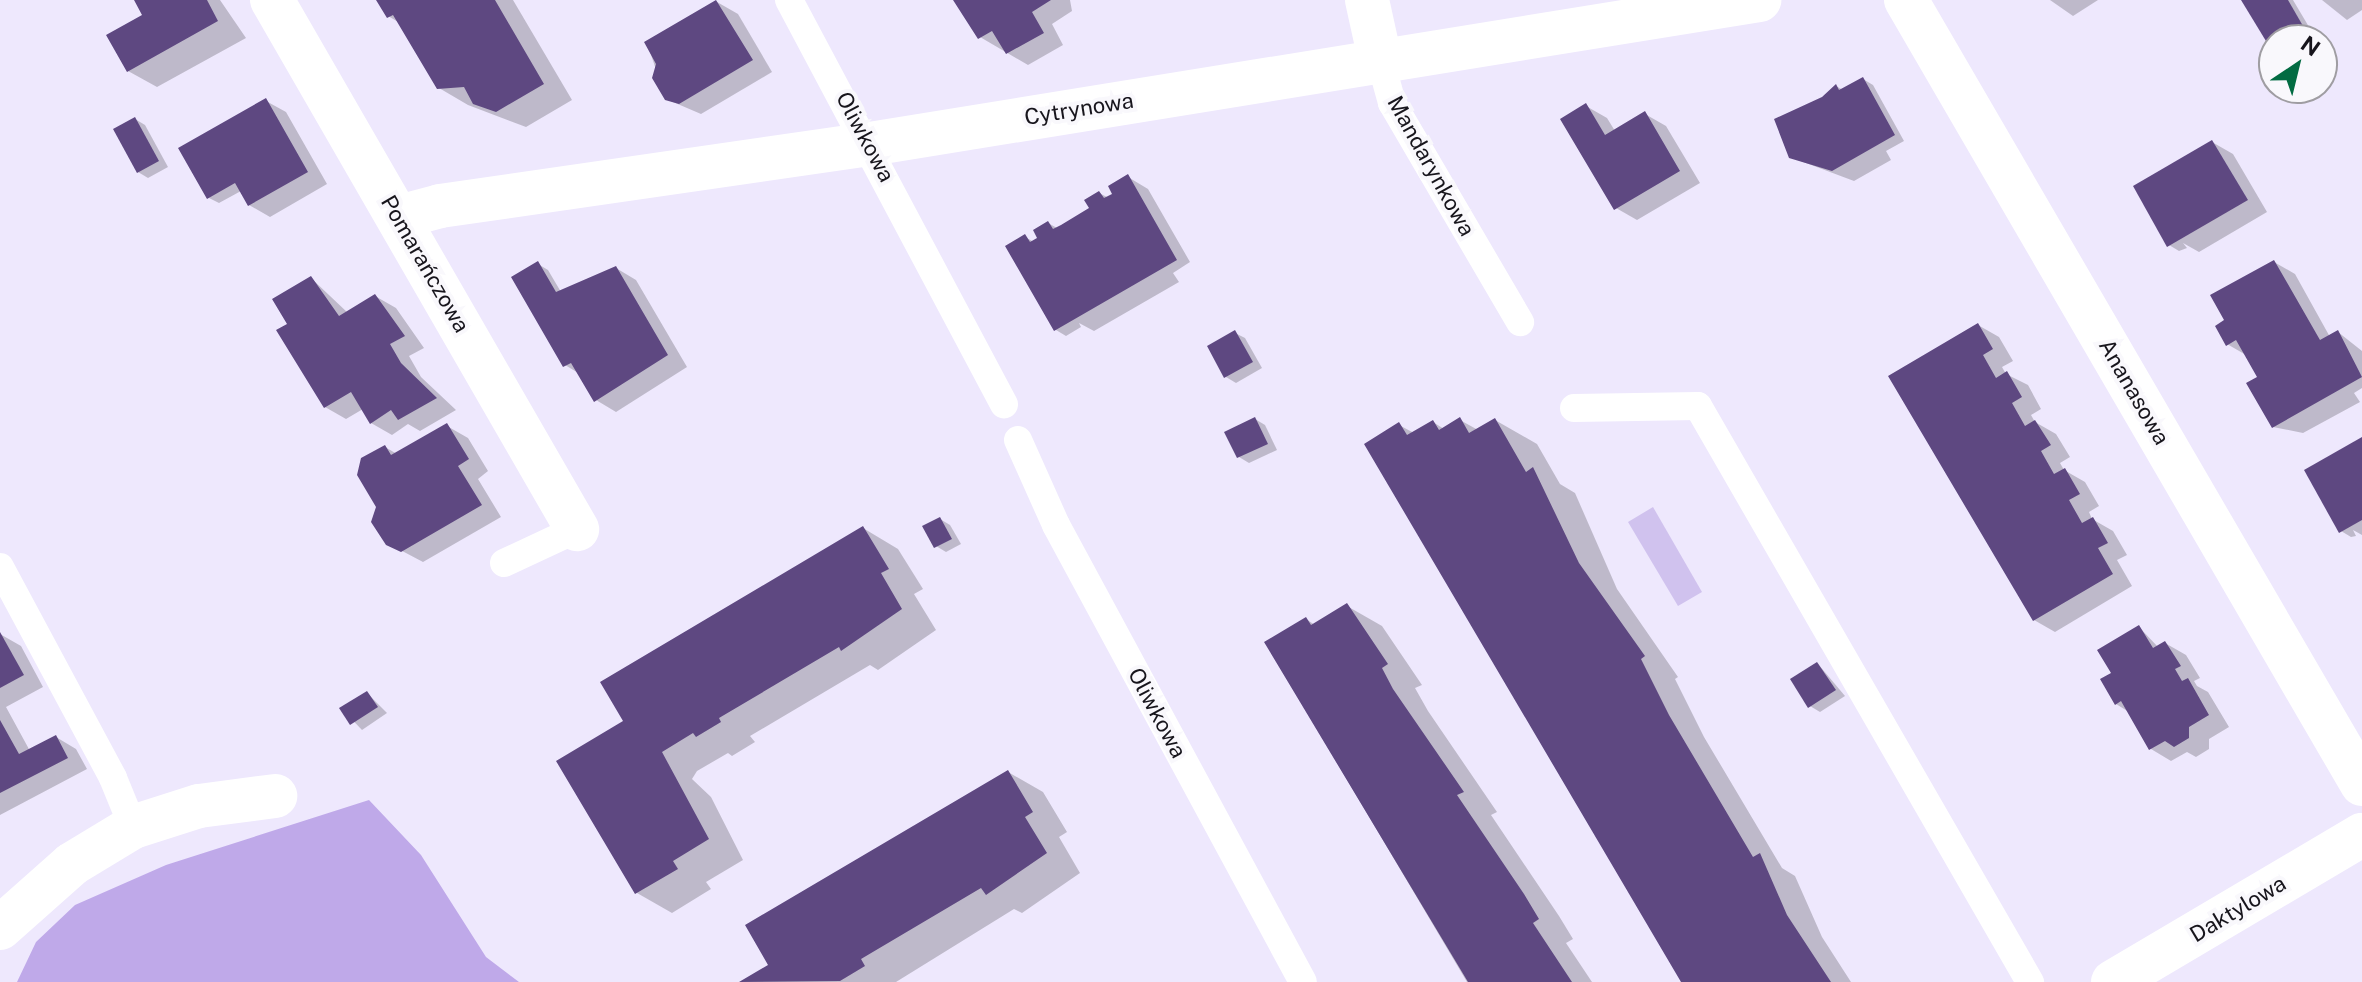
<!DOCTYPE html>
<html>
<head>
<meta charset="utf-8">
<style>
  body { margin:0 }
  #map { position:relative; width:2362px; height:982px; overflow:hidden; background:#eee8fd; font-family:"Public Sans",sans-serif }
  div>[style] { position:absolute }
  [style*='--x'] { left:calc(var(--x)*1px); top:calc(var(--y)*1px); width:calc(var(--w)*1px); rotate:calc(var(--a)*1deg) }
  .green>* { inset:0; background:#d0c2ee }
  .forest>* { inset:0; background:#bfa9e9 }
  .shadow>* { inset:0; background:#0003 }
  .building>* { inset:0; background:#5e4881 }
  .lane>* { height:28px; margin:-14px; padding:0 14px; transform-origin:14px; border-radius:14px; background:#fff }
  .street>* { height:44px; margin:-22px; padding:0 22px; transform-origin:22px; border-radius:22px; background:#fff }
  span { translate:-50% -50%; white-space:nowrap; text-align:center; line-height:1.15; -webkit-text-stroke:8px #f9f8fc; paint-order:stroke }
  .street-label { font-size:22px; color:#17151c }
  .north { position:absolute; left:2258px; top:24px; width:80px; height:80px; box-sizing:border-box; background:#f9f8fc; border:2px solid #9f9da2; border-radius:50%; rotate:35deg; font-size:22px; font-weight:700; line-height:32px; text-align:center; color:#17151c }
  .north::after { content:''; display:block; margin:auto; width:28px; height:36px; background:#026b42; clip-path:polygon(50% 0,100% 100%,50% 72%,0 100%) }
</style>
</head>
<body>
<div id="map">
  <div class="green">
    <div style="clip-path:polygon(1653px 507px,1702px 592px,1678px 606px,1628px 522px)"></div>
  </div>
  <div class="forest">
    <div style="clip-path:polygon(369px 800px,421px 855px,486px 957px,519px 982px,17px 982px,36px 942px,75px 905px,166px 865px)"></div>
  </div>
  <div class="shadow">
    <div style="clip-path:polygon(136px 0,220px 0,246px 38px,157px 87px,128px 71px,145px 16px)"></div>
    <div style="clip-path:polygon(379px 0,513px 0,572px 100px,526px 127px,468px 105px,439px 88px,400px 23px,388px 16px)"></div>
    <div style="clip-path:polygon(956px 0,1070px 0,1072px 11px,1052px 24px,1063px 45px,1028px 65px,980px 37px)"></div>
    <div style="clip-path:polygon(2050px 0,2098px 0,2073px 16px)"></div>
    <div style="clip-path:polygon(2243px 0,2293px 0,2312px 32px,2298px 40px,2274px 40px,2274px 47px)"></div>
    <div style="clip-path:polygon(2322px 0,2362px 0,2362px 10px,2347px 20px)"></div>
    <div style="clip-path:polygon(717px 2px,738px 14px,772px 72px,701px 114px,666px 99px,647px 43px)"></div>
    <div style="clip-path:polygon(1863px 79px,1873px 85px,1904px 141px,1886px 151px,1891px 160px,1854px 181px,1790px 157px,1823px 99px,1836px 86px,1843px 90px)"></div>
    <div style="clip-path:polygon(266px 101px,286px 112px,327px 184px,270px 217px,249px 205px,241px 191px,219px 203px,209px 198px)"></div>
    <div style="clip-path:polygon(1586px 106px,1607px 118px,1615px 131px,1645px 114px,1666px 126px,1700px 183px,1637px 220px,1616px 208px)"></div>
    <div style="clip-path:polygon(135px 119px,145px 125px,168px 167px,148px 178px,138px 172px)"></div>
    <div style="clip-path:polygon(2212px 142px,2233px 154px,2267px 212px,2199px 252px,2183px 243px,2187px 248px,2179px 251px,2169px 245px)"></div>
    <div style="clip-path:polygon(1128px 177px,1148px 189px,1190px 262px,1173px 273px,1179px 282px,1094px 331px,1079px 323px,1081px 327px,1066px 336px,1056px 330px,1025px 237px,1034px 242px,1040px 239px,1048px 223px,1057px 228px,1091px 209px,1099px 193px,1109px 198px)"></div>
    <div style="clip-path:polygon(2274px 262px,2295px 274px,2330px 337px,2338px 332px,2362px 351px,2362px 388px,2354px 393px,2360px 402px,2303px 433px,2273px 427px,2259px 378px,2246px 355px,2227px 344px,2227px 320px)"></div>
    <div style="clip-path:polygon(538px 264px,548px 270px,561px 292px,616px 268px,636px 280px,687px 367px,616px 412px,596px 400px,580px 374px,565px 365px)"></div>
    <div style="clip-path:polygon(311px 278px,348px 313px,375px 296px,396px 308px,424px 348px,409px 356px,421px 377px,456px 410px,420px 431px,408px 424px,392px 435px,371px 423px,363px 409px,346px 419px,325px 407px,290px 324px)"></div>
    <div style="clip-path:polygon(1978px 325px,1999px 337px,2013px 361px,2002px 367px,2006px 374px,2028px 385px,2041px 409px,2031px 415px,2035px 422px,2056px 434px,2070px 457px,2060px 463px,2064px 470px,2085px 482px,2099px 506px,2089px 512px,2092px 519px,2113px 531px,2127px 555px,2117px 560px,2132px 586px,2055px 632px,2034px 620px,1891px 377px)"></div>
    <div style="clip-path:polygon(1235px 333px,1245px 338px,1262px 368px,1236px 383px,1226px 377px)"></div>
    <div style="clip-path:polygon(1255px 419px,1265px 425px,1277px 450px,1249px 463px,1239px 457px)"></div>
    <div style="clip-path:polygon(1460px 420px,1478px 430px,1495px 420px,1537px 444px,1560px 484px,1575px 493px,1617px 589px,1678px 677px,1675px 679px,1704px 737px,1782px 868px,1795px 876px,1822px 937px,1851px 982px,1683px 982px,1399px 425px,1414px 433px,1433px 422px,1444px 429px)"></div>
    <div style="clip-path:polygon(447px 426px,468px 438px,488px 471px,478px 479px,501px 517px,423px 562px,387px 543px,378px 506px,385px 447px,397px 454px)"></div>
    <div style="clip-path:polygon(2362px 439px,2362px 535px,2353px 530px,2356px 536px,2351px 537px,2341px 531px)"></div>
    <div style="clip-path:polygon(940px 519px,950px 525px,961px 544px,946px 552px,936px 546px)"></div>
    <div style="clip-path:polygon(863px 528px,898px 549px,923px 589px,914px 594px,936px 630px,878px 670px,870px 665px,750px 736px,755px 742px,732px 756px,728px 753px,697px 771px,692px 779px,711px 797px,743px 860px,706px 882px,711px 889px,672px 913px,637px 893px,626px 722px)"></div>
    <div style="clip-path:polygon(1347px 606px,1382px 626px,1422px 685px,1415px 688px,1428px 711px,1497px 812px,1491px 815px,1559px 916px,1573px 939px,1566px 943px,1592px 982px,1467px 982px,1266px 643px,1306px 619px,1315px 625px)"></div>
    <div style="clip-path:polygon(2139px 627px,2158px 647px,2165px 643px,2186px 655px,2200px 678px,2194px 681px,2197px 686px,2208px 692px,2229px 727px,2209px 739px,2209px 749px,2196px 757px,2187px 752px,2171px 761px,2151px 749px,2129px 712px,2116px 704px,2115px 673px)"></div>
    <div style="clip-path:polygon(0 634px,21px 646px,43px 687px,6px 707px,30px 751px,56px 737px,76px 749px,87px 769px,0 815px)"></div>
    <div style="clip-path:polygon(1818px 664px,1845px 696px,1820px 712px,1810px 706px)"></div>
    <div style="clip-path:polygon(367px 693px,387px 713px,362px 730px,342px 709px)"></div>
    <div style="clip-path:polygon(1008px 772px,1043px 792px,1067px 832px,1059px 837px,1080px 873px,1022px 913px,1014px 909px,896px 982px,743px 982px,770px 966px)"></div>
  </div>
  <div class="building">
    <div style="clip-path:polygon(134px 0,207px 0,218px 21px,127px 72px,106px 35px,142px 15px)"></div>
    <div style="clip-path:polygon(376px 0,495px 0,544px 84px,496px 112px,473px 104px,464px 87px,437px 89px,393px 15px,387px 18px)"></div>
    <div style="clip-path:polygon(716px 0,753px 60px,679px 104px,665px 100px,652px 78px,656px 64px,644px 42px)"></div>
    <div style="clip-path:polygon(953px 0,1051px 0,1032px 12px,1044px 33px,1006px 54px,992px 31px,978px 39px)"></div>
    <div style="clip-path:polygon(2241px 0,2288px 0,2303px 26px,2269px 46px)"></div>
    <div style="clip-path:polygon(1863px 77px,1895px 135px,1832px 171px,1789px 158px,1774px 119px,1822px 97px,1836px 84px,1839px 90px)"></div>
    <div style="clip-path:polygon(266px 98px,308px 172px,248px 206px,235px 183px,207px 199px,178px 148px)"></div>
    <div style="clip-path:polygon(1586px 103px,1605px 135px,1645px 111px,1680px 171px,1614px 210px,1560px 119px)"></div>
    <div style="clip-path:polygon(135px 117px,159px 161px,137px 173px,113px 129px)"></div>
    <div style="clip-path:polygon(2212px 140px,2248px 200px,2167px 247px,2133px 186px)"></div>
    <div style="clip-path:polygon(1128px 174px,1177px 260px,1054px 331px,1005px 246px,1025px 234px,1030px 242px,1037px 238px,1033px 230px,1048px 221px,1053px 229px,1061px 225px,1089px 208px,1084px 200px,1099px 191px,1104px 198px,1112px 194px,1108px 186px)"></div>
    <div style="clip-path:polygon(2274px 260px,2320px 340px,2338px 330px,2362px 377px,2272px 428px,2246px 383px,2257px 377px,2236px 340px,2226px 346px,2215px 326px,2224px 320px,2210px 295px)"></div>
    <div style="clip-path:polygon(538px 261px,556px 292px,616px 266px,668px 355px,594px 402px,571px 363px,563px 367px,511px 277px)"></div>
    <div style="clip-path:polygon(311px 276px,339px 316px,375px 294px,405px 336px,390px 344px,401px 363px,437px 398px,398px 420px,391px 410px,370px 424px,351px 392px,324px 408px,276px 330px,287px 324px,272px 299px)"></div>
    <div style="clip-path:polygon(1978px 323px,1993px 349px,1983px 355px,1996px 378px,2007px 371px,2022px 397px,2012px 403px,2025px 426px,2035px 420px,2051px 445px,2041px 451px,2054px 474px,2065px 468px,2080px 494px,2069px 500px,2082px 523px,2093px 517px,2108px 543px,2098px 548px,2113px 574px,2033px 621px,1888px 376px)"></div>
    <div style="clip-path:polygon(1235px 330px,1253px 362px,1224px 378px,1207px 346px)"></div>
    <div style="clip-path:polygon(1255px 417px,1268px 444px,1237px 458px,1224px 432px)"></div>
    <div style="clip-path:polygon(1460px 417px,1469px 433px,1495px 418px,1526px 472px,1533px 467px,1579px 563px,1645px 656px,1641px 659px,1669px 715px,1753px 857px,1760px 853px,1787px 915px,1831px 982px,1681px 982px,1364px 444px,1399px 422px,1407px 435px,1433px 420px,1439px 430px)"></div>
    <div style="clip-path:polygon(447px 423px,469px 459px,458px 466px,482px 505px,401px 552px,386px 545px,371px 522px,376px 507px,357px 475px,361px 458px,385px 445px,391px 455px)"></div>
    <div style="clip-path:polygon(2362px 437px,2362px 520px,2339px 533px,2304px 470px)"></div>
    <div style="clip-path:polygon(940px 517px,952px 539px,934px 548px,922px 526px)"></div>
    <div style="clip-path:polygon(863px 526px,889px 569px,881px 573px,902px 609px,841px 651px,839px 647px,719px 718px,721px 722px,696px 737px,693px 733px,662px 752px,709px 839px,673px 861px,678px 869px,635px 894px,556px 761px,623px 721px,600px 682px)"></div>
    <div style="clip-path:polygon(1347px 603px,1388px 664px,1382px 668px,1393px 689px,1464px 792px,1457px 795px,1524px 894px,1539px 919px,1533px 923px,1572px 982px,1468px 982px,1264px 642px,1306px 617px,1311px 625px)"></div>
    <div style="clip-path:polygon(2139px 625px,2153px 648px,2165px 641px,2181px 666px,2175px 669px,2182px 681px,2188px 678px,2209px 715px,2189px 727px,2189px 738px,2174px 747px,2165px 741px,2149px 750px,2121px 701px,2115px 705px,2100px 679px,2111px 673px,2097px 650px)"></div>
    <div style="clip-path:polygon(0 632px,24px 675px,0 688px)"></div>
    <div style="clip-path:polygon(1817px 662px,1836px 690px,1808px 708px,1790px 679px)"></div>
    <div style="clip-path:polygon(367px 691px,378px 707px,350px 725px,339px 708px)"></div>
    <div style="clip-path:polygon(0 720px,19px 754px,56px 735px,68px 758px,0 793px)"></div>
    <div style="clip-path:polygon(1008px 770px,1033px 812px,1025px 817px,1047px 853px,986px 895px,981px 888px,861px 959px,865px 966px,840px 981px,739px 982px,768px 965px,745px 925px)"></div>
  </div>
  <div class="lane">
    <div style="--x:789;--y:0;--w:458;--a:62"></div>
    <div style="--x:1380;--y:59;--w:46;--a:74.7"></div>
    <div style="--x:1392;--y:103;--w:254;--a:59.7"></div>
    <div style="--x:1574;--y:408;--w:124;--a:-0.9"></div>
    <div style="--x:1698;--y:406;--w:665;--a:60.04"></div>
    <div style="--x:1018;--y:440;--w:93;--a:65.9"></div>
    <div style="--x:1056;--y:525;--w:519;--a:61.61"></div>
    <div style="--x:504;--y:563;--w:81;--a:-25"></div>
    <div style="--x:0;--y:567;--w:239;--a:61.8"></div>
    <div style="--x:113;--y:778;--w:53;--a:67.8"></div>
  </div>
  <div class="street">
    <div style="--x:272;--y:0;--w:611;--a:60.03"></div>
    <div style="--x:1367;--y:0;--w:60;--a:77.6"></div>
    <div style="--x:1906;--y:0;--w:907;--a:59.82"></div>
    <div style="--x:399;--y:217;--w:42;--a:-15"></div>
    <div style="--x:440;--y:206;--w:434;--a:-8.2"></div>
    <div style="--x:870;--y:144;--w:901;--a:-9.2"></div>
    <div style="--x:0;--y:928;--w:96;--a:-41.6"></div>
    <div style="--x:72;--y:864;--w:71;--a:-31.2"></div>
    <div style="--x:133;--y:827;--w:69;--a:-17.7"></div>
    <div style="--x:199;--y:806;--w:77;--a:-7.5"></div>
    <div style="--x:2113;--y:982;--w:289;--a:-30.6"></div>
  </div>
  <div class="street-label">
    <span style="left:1079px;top:109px;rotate:-9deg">Cytrynowa</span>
    <span style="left:865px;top:137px;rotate:62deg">Oliwkowa</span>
    <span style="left:1431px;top:166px;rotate:61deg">Mandarynkowa</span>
    <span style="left:425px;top:264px;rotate:60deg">Pomarańczowa</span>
    <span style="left:2134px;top:392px;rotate:60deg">Ananasowa</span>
    <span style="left:1157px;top:713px;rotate:62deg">Oliwkowa</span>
    <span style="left:2238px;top:909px;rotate:-31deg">Daktylowa</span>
  </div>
  <div class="north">N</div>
</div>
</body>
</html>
